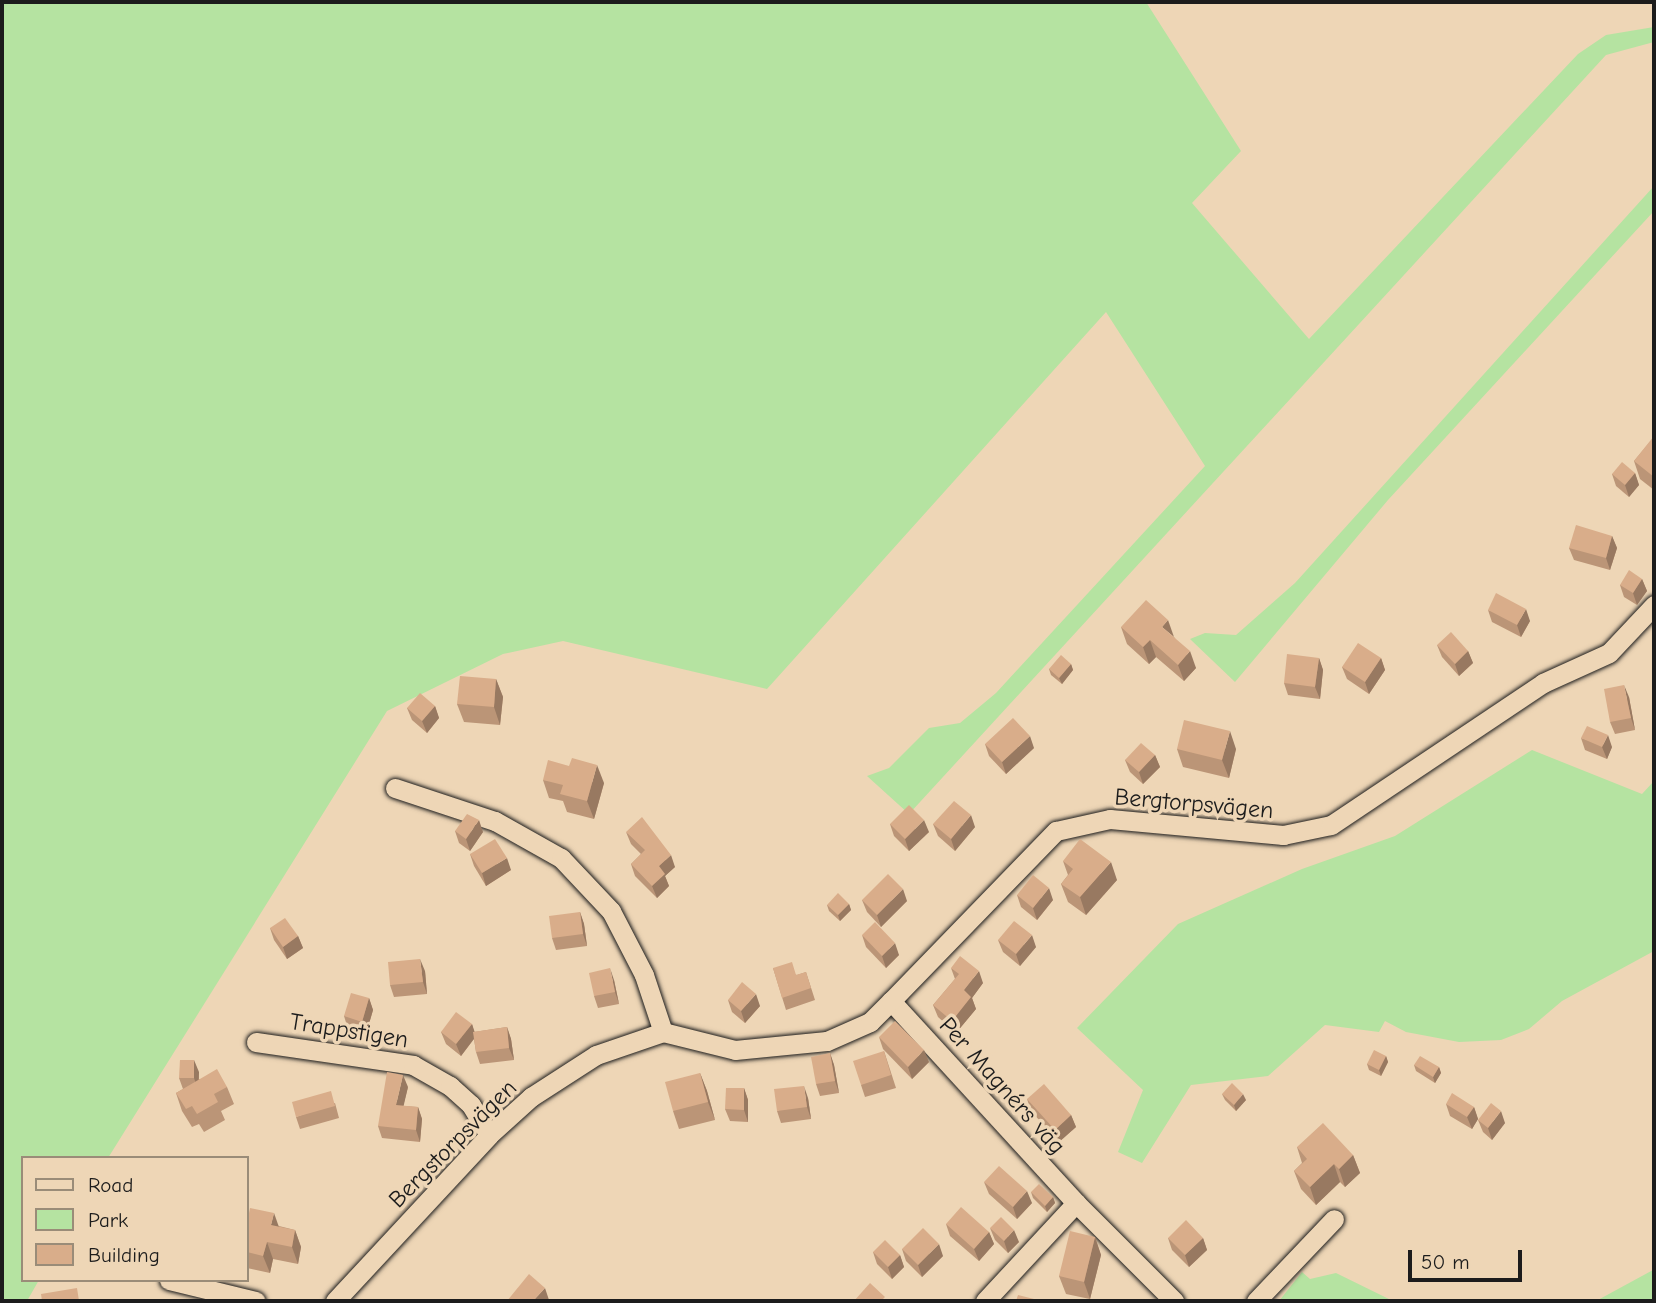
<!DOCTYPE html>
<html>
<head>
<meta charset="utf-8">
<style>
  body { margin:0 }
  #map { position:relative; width:1656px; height:1303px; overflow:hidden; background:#eed6b6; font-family:"Comic Neue",sans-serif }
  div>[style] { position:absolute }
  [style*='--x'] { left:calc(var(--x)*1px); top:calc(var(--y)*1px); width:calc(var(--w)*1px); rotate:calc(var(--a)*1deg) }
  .green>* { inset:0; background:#b5e3a1 }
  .roads { filter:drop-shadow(0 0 2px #1c1c1c) drop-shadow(0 0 2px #1c1c1c) }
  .minor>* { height:19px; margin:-9.5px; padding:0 9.5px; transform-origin:9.5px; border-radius:9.5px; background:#eed6b6 }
  .wall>* { inset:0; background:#bb9577 }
  .shaded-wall>* { inset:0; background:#987961 }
  .building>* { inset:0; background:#d9ad8a }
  span { translate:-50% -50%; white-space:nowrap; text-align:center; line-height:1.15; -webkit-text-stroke:7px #eed6b6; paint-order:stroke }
  .street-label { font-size:24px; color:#1c1c1c }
  .frame { position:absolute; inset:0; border:4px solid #1c1c1c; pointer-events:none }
  .legend { position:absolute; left:21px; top:1156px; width:228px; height:126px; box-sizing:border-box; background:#eed6b6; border:2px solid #9a8c78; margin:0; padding:9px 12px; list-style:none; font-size:21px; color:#1c1c1c }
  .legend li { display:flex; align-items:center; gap:14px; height:35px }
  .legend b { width:35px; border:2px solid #9a8c78 }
  .scale { position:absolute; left:1408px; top:1250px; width:114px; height:32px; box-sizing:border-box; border:4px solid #1c1c1c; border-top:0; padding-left:9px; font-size:21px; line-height:24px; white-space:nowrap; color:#1c1c1c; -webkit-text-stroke:5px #eed6b6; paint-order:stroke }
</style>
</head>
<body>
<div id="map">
  <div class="green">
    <div style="clip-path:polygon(2px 2px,1146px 2px,1241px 151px,1192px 203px,1309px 339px,1578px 54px,1606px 35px,1654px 27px,1654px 42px,1606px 55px,909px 814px,867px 776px,889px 768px,929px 728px,960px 723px,996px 693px,1205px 466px,1106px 312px,767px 689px,563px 641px,503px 654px,387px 711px,108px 1158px,23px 1158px,23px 1280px,39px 1280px,27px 1301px,2px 1301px)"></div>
    <div style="clip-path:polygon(1654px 186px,1654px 211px,1388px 500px,1235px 682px,1190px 639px,1205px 633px,1236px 635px,1295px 583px)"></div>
    <div style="clip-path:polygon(1532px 750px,1642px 794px,1654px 781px,1654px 951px,1562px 1001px,1529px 1029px,1501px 1040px,1459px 1042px,1406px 1032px,1385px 1021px,1379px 1032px,1325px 1025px,1268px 1076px,1191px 1085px,1142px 1163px,1118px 1152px,1143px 1090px,1077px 1028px,1178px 924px,1302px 869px,1395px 836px)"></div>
    <div style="clip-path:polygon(1654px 1269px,1654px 1301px,1596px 1301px,1653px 1270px)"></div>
    <div style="clip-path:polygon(1302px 1272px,1310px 1279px,1336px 1273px,1393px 1301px,1279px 1301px)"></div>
  </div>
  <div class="roads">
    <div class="minor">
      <div style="--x:395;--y:788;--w:105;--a:18.3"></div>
      <div style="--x:495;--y:821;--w:76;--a:29.3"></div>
      <div style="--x:561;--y:858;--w:73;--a:46.7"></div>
      <div style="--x:611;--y:911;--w:72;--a:62.7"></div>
      <div style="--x:644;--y:975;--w:60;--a:71.6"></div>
      <div style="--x:891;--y:1001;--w:274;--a:47.5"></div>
      <div style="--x:1076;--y:1203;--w:139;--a:45"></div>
      <div style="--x:663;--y:1032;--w:74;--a:14"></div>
      <div style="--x:735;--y:1050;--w:92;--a:-5.6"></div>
      <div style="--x:827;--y:1041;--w:47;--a:-23.8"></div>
      <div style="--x:870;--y:1022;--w:30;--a:-45"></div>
      <div style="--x:891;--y:1001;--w:237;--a:-45.9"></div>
      <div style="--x:1056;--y:831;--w:55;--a:-12.5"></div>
      <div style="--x:1110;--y:819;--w:174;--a:5.3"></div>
      <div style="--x:1283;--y:835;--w:49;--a:-11.8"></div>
      <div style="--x:1331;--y:825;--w:255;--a:-33.8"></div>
      <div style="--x:1543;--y:683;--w:72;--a:-24.4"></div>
      <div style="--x:1609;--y:653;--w:66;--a:-46.8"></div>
      <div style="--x:256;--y:1042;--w:159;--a:8.3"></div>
      <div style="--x:413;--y:1065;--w:43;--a:29.6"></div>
      <div style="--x:450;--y:1086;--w:28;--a:42"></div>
      <div style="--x:471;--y:1105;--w:35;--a:59"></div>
      <div style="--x:169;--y:1280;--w:89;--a:13.6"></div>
      <div style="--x:335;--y:1301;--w:226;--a:-47.1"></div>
      <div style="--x:489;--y:1135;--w:57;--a:-42.1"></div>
      <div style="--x:531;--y:1097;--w:77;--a:-32.9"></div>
      <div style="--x:596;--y:1055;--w:71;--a:-18.9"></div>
      <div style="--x:985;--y:1301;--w:134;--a:-47.1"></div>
      <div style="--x:1256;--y:1301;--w:113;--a:-46.4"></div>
    </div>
  </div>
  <div class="wall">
    <div style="clip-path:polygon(1654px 437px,1654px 490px,1640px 479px,1634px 461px)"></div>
    <div style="clip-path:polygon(1635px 473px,1639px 485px,1629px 497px,1616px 486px,1612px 474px)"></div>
    <div style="clip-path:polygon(1612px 536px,1617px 548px,1610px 570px,1574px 560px,1569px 548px)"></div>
    <div style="clip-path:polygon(1642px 579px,1647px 591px,1637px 605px,1624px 597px,1620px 585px)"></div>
    <div style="clip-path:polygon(1488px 610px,1530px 621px,1521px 637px,1492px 622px)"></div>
    <div style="clip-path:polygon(1121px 627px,1174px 637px,1196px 668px,1184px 681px,1156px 657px,1149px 664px,1127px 644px)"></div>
    <div style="clip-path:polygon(1437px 645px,1468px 651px,1473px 663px,1459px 676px,1442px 657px)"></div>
    <div style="clip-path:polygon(1319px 658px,1323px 670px,1320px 699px,1288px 695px,1284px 683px)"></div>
    <div style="clip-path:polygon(1381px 658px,1385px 670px,1369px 694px,1347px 679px,1342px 667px)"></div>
    <div style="clip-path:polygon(1071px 664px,1073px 670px,1062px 684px,1051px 675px,1049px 669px)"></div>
    <div style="clip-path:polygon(496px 679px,503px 697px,500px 725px,464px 722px,457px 704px)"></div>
    <div style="clip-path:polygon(1629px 697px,1635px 730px,1615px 734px,1610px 722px)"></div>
    <div style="clip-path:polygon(435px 706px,439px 718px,427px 733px,412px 720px,407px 708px)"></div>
    <div style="clip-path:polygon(1581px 738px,1612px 747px,1607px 759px,1585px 750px)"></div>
    <div style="clip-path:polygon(985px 744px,1034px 748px,1006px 774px,989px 756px)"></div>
    <div style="clip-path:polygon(1177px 749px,1236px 749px,1229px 778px,1183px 767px)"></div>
    <div style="clip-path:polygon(1155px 755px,1160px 767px,1143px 784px,1130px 772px,1125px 760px)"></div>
    <div style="clip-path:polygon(543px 780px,604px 783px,594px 819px,567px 812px,563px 801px,549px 798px)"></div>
    <div style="clip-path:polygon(890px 824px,929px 832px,909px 851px,894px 836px)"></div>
    <div style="clip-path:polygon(933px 824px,975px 827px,955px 851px,938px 836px)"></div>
    <div style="clip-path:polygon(455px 831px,483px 832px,470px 851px,459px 843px)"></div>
    <div style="clip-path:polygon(626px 832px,675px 867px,665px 876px,669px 886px,657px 898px,635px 876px,631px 864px,641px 854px,631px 844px)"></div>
    <div style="clip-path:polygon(470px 854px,511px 870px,486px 886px,474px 866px)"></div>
    <div style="clip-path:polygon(1063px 861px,1117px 880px,1086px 915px,1068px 902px,1061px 884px,1068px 875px)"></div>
    <div style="clip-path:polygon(1017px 895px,1053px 900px,1037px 920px,1021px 907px)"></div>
    <div style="clip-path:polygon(862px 900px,907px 901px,881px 927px,867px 912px)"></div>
    <div style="clip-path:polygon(849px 904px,851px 910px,840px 921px,829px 911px,827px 905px)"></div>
    <div style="clip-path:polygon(580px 912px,584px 924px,587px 946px,556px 950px,552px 938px)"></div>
    <div style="clip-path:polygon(270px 928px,298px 936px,303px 948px,287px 959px,274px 940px)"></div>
    <div style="clip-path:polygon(862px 935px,899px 955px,886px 968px,866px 947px)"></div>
    <div style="clip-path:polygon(998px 940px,1036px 947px,1020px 966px,1003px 952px)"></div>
    <div style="clip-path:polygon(773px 968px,797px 975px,806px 972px,815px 1000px,786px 1010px)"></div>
    <div style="clip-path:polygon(951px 968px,983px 983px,972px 998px,976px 1009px,956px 1033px,938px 1017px,933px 1005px,955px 979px)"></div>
    <div style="clip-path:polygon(425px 971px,427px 994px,394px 997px,390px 985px)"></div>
    <div style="clip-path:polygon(614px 980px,619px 1004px,598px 1008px,594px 996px)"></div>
    <div style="clip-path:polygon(369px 998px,373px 1010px,366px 1034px,348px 1029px,344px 1016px)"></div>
    <div style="clip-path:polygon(728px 1000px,760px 1006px,745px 1023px,732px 1012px)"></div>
    <div style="clip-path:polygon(472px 1024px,474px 1032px,507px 1027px,511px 1039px,514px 1060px,480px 1064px,476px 1052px,474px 1039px,461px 1056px,446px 1044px,441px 1032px)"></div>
    <div style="clip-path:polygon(879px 1037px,929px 1062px,912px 1079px,883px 1049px)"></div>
    <div style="clip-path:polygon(884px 1051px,896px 1088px,865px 1097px,861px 1085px)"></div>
    <div style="clip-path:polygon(830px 1053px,834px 1065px,839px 1093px,820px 1096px,816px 1084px)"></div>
    <div style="clip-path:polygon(1386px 1056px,1388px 1062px,1381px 1076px,1369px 1070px,1367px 1064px)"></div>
    <div style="clip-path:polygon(1414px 1065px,1439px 1067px,1441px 1073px,1435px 1083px,1416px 1071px)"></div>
    <div style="clip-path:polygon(199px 1072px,199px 1079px,227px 1087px,234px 1104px,221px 1111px,225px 1120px,204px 1132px,199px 1124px,192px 1127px,182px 1111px,176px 1093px,183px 1089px,179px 1078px)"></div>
    <div style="clip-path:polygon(700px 1073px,707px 1091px,715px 1120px,679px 1129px,673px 1111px)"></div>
    <div style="clip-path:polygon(408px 1087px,403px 1106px,418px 1107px,422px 1119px,420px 1142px,382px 1138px,378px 1126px)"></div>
    <div style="clip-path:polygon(744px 1088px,748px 1100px,748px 1122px,730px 1121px,725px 1109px)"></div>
    <div style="clip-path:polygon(1222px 1094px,1246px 1100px,1236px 1111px,1225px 1100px)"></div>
    <div style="clip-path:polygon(808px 1098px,811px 1119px,781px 1123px,777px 1111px)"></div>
    <div style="clip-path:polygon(1027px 1099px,1071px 1115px,1076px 1127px,1059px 1142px,1031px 1111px)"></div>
    <div style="clip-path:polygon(335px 1103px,339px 1118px,300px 1129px,296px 1117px)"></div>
    <div style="clip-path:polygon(1446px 1104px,1474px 1107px,1478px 1119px,1472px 1129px,1450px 1116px)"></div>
    <div style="clip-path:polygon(1478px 1120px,1505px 1123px,1492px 1140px,1483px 1132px)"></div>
    <div style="clip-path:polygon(1297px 1147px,1353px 1155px,1360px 1173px,1345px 1187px,1340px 1182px,1316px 1205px,1301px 1189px,1294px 1171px,1302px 1163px)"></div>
    <div style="clip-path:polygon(984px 1182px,1032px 1203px,1017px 1219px,989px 1194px)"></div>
    <div style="clip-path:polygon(1031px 1192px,1053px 1197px,1055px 1203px,1047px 1212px,1033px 1198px)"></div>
    <div style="clip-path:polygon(247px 1218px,295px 1230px,301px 1247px,298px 1264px,273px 1259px,270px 1273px,247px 1268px)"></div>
    <div style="clip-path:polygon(946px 1224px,989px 1232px,994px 1244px,979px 1261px,950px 1236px)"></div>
    <div style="clip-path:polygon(990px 1228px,1019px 1242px,1008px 1253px,995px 1240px)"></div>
    <div style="clip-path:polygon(1095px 1237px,1101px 1255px,1090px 1299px,1066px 1294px,1059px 1276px)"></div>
    <div style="clip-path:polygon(1168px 1238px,1203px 1238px,1207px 1250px,1189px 1267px,1172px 1250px)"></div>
    <div style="clip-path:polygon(902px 1249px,943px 1256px,922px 1277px,906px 1261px)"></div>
    <div style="clip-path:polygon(873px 1252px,900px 1255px,904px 1267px,892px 1279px,877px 1264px)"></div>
  </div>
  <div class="shaded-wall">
    <div style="clip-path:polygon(1635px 473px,1639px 485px,1629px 497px,1625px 485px)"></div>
    <div style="clip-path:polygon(1612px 536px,1617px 548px,1610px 570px,1606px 558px)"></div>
    <div style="clip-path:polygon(1642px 579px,1647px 591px,1637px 605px,1633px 593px)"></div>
    <div style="clip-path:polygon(1526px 609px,1530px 621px,1521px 637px,1517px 625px)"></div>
    <div style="clip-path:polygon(1168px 620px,1174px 637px,1162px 627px)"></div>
    <div style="clip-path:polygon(1150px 640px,1156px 657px,1149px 664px,1143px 647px)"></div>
    <div style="clip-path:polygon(1190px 651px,1196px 668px,1184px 681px,1178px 665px)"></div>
    <div style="clip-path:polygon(1468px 651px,1473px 663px,1459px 676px,1455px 664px)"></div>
    <div style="clip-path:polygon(1319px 658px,1323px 670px,1320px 699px,1315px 687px)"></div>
    <div style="clip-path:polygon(1381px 658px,1385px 670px,1369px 694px,1365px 682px)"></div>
    <div style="clip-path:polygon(1071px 664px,1073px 670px,1062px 684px,1059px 678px)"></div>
    <div style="clip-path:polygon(496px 679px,503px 697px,500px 725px,494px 707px)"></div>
    <div style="clip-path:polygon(1624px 685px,1629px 697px,1635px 730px,1631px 718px)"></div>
    <div style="clip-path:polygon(435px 706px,439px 718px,427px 733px,422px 721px)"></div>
    <div style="clip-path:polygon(1230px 731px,1236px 749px,1229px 778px,1222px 760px)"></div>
    <div style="clip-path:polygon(1608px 735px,1612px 747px,1607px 759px,1602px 747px)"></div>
    <div style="clip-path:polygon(1030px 736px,1034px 748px,1006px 774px,1002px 762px)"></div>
    <div style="clip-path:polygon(1155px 755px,1160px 767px,1143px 784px,1139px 772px)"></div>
    <div style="clip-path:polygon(597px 765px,604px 783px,594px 819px,587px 801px)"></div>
    <div style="clip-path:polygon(971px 815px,975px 827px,955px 851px,951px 839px)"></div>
    <div style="clip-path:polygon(479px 820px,483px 832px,470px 851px,466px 839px)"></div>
    <div style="clip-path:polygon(924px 820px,929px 832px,909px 851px,905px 839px)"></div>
    <div style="clip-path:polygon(671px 855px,675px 867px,665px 876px,669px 886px,657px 898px,652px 886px,659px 866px)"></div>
    <div style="clip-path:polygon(507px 858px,511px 870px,486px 886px,482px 873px)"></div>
    <div style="clip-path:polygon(1111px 862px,1117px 880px,1086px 915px,1080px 897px)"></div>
    <div style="clip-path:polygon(1049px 888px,1053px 900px,1037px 920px,1033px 908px)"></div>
    <div style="clip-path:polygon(903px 889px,907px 901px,881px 927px,877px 915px)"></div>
    <div style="clip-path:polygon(849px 904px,851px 910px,840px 921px,838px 915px)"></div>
    <div style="clip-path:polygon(580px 912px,584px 924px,587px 946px,583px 934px)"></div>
    <div style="clip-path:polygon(1032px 935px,1036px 947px,1020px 966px,1016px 954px)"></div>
    <div style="clip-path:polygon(298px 936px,303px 948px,287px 959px,283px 947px)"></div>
    <div style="clip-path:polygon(895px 943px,899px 955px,886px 968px,882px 956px)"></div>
    <div style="clip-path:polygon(420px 959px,425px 971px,427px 994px,423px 982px)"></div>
    <div style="clip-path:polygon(610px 968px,614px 980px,619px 1004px,615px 992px)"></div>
    <div style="clip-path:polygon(979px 971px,983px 983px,972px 998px,976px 1009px,956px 1033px,952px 1021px,964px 990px)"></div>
    <div style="clip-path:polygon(756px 994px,760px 1006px,745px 1023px,741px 1011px)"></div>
    <div style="clip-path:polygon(369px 998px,373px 1010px,366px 1034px,362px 1022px)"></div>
    <div style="clip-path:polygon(472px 1024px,476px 1036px,461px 1056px,456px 1044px)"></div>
    <div style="clip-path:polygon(507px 1027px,511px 1039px,514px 1060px,509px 1048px)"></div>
    <div style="clip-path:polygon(924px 1050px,929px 1062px,912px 1079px,908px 1067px)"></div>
    <div style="clip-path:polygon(830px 1053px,834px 1065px,839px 1093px,835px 1081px)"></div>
    <div style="clip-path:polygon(1386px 1056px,1388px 1062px,1381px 1076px,1379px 1070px)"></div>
    <div style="clip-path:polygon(194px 1060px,199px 1072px,198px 1090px,194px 1078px)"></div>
    <div style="clip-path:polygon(1439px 1067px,1441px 1073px,1435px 1083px,1433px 1077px)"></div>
    <div style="clip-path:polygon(700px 1073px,707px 1091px,715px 1120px,708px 1102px)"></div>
    <div style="clip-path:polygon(403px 1075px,408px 1087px,401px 1117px,396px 1105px)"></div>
    <div style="clip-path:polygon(804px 1086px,808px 1098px,811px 1119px,807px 1107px)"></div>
    <div style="clip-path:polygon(744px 1088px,748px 1100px,748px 1122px,744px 1110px)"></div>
    <div style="clip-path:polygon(1243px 1094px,1246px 1100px,1236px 1111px,1234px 1105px)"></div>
    <div style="clip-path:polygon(418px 1107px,422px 1119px,420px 1142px,416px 1130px)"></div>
    <div style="clip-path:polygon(1474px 1107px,1478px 1119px,1472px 1129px,1467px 1117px)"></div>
    <div style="clip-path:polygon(1501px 1111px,1505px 1123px,1492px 1140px,1488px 1128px)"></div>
    <div style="clip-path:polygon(1071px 1115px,1076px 1127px,1059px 1142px,1055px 1130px)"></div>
    <div style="clip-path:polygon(1353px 1155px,1360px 1173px,1345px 1187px,1339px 1169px)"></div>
    <div style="clip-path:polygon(1334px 1164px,1340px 1182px,1316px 1205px,1310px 1187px)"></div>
    <div style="clip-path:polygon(1027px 1191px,1032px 1203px,1017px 1219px,1013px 1207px)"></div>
    <div style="clip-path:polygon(1053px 1197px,1055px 1203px,1047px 1212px,1045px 1206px)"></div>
    <div style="clip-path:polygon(274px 1213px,280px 1230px,271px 1225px)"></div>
    <div style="clip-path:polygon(295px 1230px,301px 1247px,298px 1264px,292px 1247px)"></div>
    <div style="clip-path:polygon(1014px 1230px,1019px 1242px,1008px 1253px,1004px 1241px)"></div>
    <div style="clip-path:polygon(989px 1232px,994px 1244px,979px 1261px,974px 1249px)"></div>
    <div style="clip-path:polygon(1095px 1237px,1101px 1255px,1090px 1299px,1084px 1282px)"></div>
    <div style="clip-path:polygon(1203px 1238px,1207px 1250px,1189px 1267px,1185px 1255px)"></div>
    <div style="clip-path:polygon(267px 1242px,273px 1259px,270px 1273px,263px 1256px)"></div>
    <div style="clip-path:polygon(939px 1244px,943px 1256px,922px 1277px,918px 1265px)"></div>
    <div style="clip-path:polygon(900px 1255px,904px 1267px,892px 1279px,888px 1267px)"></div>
    <div style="clip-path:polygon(545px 1288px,549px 1300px,548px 1301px,533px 1301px)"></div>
  </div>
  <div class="building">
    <div style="clip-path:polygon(1654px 436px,1654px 477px,1634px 461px)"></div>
    <div style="clip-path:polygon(1622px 462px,1635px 473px,1625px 485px,1612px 474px)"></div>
    <div style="clip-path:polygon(1576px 525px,1612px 536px,1606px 558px,1569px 548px)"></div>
    <div style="clip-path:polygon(1629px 570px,1642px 579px,1633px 593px,1620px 585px)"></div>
    <div style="clip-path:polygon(1496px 593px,1526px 609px,1517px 625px,1488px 610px)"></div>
    <div style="clip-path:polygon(1146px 600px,1168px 620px,1162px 627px,1190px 651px,1178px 665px,1150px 640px,1143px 647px,1121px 627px)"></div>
    <div style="clip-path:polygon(1451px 632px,1468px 651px,1455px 664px,1437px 645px)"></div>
    <div style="clip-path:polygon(1358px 643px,1381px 658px,1365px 682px,1342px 667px)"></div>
    <div style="clip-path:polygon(1287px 654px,1319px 658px,1315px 687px,1284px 683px)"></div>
    <div style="clip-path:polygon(1061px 655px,1071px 664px,1059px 678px,1049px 669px)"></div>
    <div style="clip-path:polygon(460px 676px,496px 679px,494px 707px,457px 704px)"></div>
    <div style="clip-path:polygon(1624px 685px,1631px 718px,1610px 722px,1604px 689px)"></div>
    <div style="clip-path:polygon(420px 693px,435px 706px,422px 721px,407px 708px)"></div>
    <div style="clip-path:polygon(1013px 718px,1030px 736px,1002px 762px,985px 744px)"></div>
    <div style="clip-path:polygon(1184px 720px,1230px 731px,1222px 760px,1177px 749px)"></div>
    <div style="clip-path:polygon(1587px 726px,1608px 735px,1602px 747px,1581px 738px)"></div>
    <div style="clip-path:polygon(1141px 743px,1155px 755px,1139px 772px,1125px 760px)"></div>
    <div style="clip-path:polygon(572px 758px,597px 765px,587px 801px,560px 794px,563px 785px,543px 780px,548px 760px,569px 766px)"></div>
    <div style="clip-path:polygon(954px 801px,971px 815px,951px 839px,933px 824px)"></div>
    <div style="clip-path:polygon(909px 805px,924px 820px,905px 839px,890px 824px)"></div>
    <div style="clip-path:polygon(467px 814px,479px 820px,466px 839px,455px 831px)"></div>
    <div style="clip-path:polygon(642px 817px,671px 855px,659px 866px,665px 874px,652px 886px,631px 864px,645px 850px,626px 832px)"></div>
    <div style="clip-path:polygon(495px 839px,507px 858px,482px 873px,470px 854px)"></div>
    <div style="clip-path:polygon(1080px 839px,1111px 862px,1080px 897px,1061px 884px,1073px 869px,1063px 861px)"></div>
    <div style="clip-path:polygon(888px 874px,903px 889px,877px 915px,862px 900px)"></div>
    <div style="clip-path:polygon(1033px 875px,1049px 888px,1033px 908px,1017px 895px)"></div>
    <div style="clip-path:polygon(838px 893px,849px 904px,838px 915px,827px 905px)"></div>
    <div style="clip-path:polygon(580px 912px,583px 934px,552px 938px,549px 916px)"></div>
    <div style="clip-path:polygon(285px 918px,298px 936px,283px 947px,270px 928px)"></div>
    <div style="clip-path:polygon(1014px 921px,1032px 935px,1016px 954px,998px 940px)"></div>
    <div style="clip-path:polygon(875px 922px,895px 943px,882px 956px,862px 935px)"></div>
    <div style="clip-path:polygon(960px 956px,979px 971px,964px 990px,971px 997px,952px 1021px,933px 1005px,959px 974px,951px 968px)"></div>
    <div style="clip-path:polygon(420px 959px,423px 982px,390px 985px,388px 962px)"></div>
    <div style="clip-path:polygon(792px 962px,796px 975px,806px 972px,811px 988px,782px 998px,773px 968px)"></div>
    <div style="clip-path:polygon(610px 968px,615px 992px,594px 996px,589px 973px)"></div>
    <div style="clip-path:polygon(742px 982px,756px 994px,741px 1011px,728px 1000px)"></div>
    <div style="clip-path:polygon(351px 993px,369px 998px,362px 1022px,344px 1016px)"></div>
    <div style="clip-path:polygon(456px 1012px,472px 1024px,456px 1044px,441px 1032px)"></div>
    <div style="clip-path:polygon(895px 1021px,924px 1050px,908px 1067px,879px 1037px)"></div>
    <div style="clip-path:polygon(507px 1027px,509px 1048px,476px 1052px,473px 1032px)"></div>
    <div style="clip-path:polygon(1374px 1050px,1386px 1056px,1379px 1070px,1367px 1064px)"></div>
    <div style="clip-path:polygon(884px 1051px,891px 1075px,861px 1085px,853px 1061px)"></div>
    <div style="clip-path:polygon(830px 1053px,835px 1081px,816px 1084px,811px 1057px)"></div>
    <div style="clip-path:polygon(1420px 1056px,1439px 1067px,1433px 1077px,1414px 1065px)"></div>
    <div style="clip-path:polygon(180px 1060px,194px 1060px,194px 1078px,179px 1078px)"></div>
    <div style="clip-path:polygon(217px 1069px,227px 1087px,214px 1094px,218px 1102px,197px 1114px,192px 1106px,186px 1109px,176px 1093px)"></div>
    <div style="clip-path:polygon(387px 1072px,403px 1075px,396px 1105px,418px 1107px,416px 1130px,378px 1126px)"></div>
    <div style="clip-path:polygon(700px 1073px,708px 1102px,673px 1111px,665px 1082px)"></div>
    <div style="clip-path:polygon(1232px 1083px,1243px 1094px,1234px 1105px,1222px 1094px)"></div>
    <div style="clip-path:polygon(1044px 1084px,1071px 1115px,1055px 1130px,1027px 1099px)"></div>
    <div style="clip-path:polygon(804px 1086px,807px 1107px,777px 1111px,774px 1089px)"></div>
    <div style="clip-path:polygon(726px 1088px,744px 1088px,744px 1110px,725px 1109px)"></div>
    <div style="clip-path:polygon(331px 1091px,335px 1106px,296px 1117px,292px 1102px)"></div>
    <div style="clip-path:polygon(1452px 1093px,1474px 1107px,1467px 1117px,1446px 1104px)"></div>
    <div style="clip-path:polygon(1491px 1103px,1501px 1111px,1488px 1128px,1478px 1120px)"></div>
    <div style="clip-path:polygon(1323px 1123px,1353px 1155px,1339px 1169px,1334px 1164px,1310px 1187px,1294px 1171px,1307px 1159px,1297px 1147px)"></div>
    <div style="clip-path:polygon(999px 1166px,1027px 1191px,1013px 1207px,984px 1182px)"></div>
    <div style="clip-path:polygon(1039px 1184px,1053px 1197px,1045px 1206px,1031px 1192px)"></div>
    <div style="clip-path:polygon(961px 1207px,989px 1232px,974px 1249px,946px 1224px)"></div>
    <div style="clip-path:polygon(250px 1208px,274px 1213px,271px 1225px,295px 1230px,292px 1247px,267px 1242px,263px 1256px,247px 1252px,247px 1218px,248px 1218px)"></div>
    <div style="clip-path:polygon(1001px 1217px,1014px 1230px,1004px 1241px,990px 1228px)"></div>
    <div style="clip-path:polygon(1186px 1220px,1203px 1238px,1185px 1255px,1168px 1238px)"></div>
    <div style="clip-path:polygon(923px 1228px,939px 1244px,918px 1265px,902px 1249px)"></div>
    <div style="clip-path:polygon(1070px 1231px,1095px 1237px,1084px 1282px,1059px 1276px)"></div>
    <div style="clip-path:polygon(885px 1240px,900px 1255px,888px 1267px,873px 1252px)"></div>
    <div style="clip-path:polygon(529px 1274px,545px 1288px,533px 1301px,507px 1301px)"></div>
    <div style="clip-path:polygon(870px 1283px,885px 1297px,881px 1301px,854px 1301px)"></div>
    <div style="clip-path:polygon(77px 1288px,79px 1301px,42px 1301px,41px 1294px)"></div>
    <div style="clip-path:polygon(1018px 1295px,1042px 1301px,1016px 1301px)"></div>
  </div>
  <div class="street-label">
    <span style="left:1194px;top:804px;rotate:5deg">Bergtorpsvägen</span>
    <span style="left:349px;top:1031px;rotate:9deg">Trappstigen</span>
    <span style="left:1002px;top:1086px;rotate:48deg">Per Magnérs väg</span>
    <span style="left:453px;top:1144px;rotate:-45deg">Bergstorpsvägen</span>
  </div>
  <div class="frame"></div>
  <ul class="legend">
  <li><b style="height:9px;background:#eed6b6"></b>Road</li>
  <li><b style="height:19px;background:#b5e3a1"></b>Park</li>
  <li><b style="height:19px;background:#d9ad8a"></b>Building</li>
  </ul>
  <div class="scale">50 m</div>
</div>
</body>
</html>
